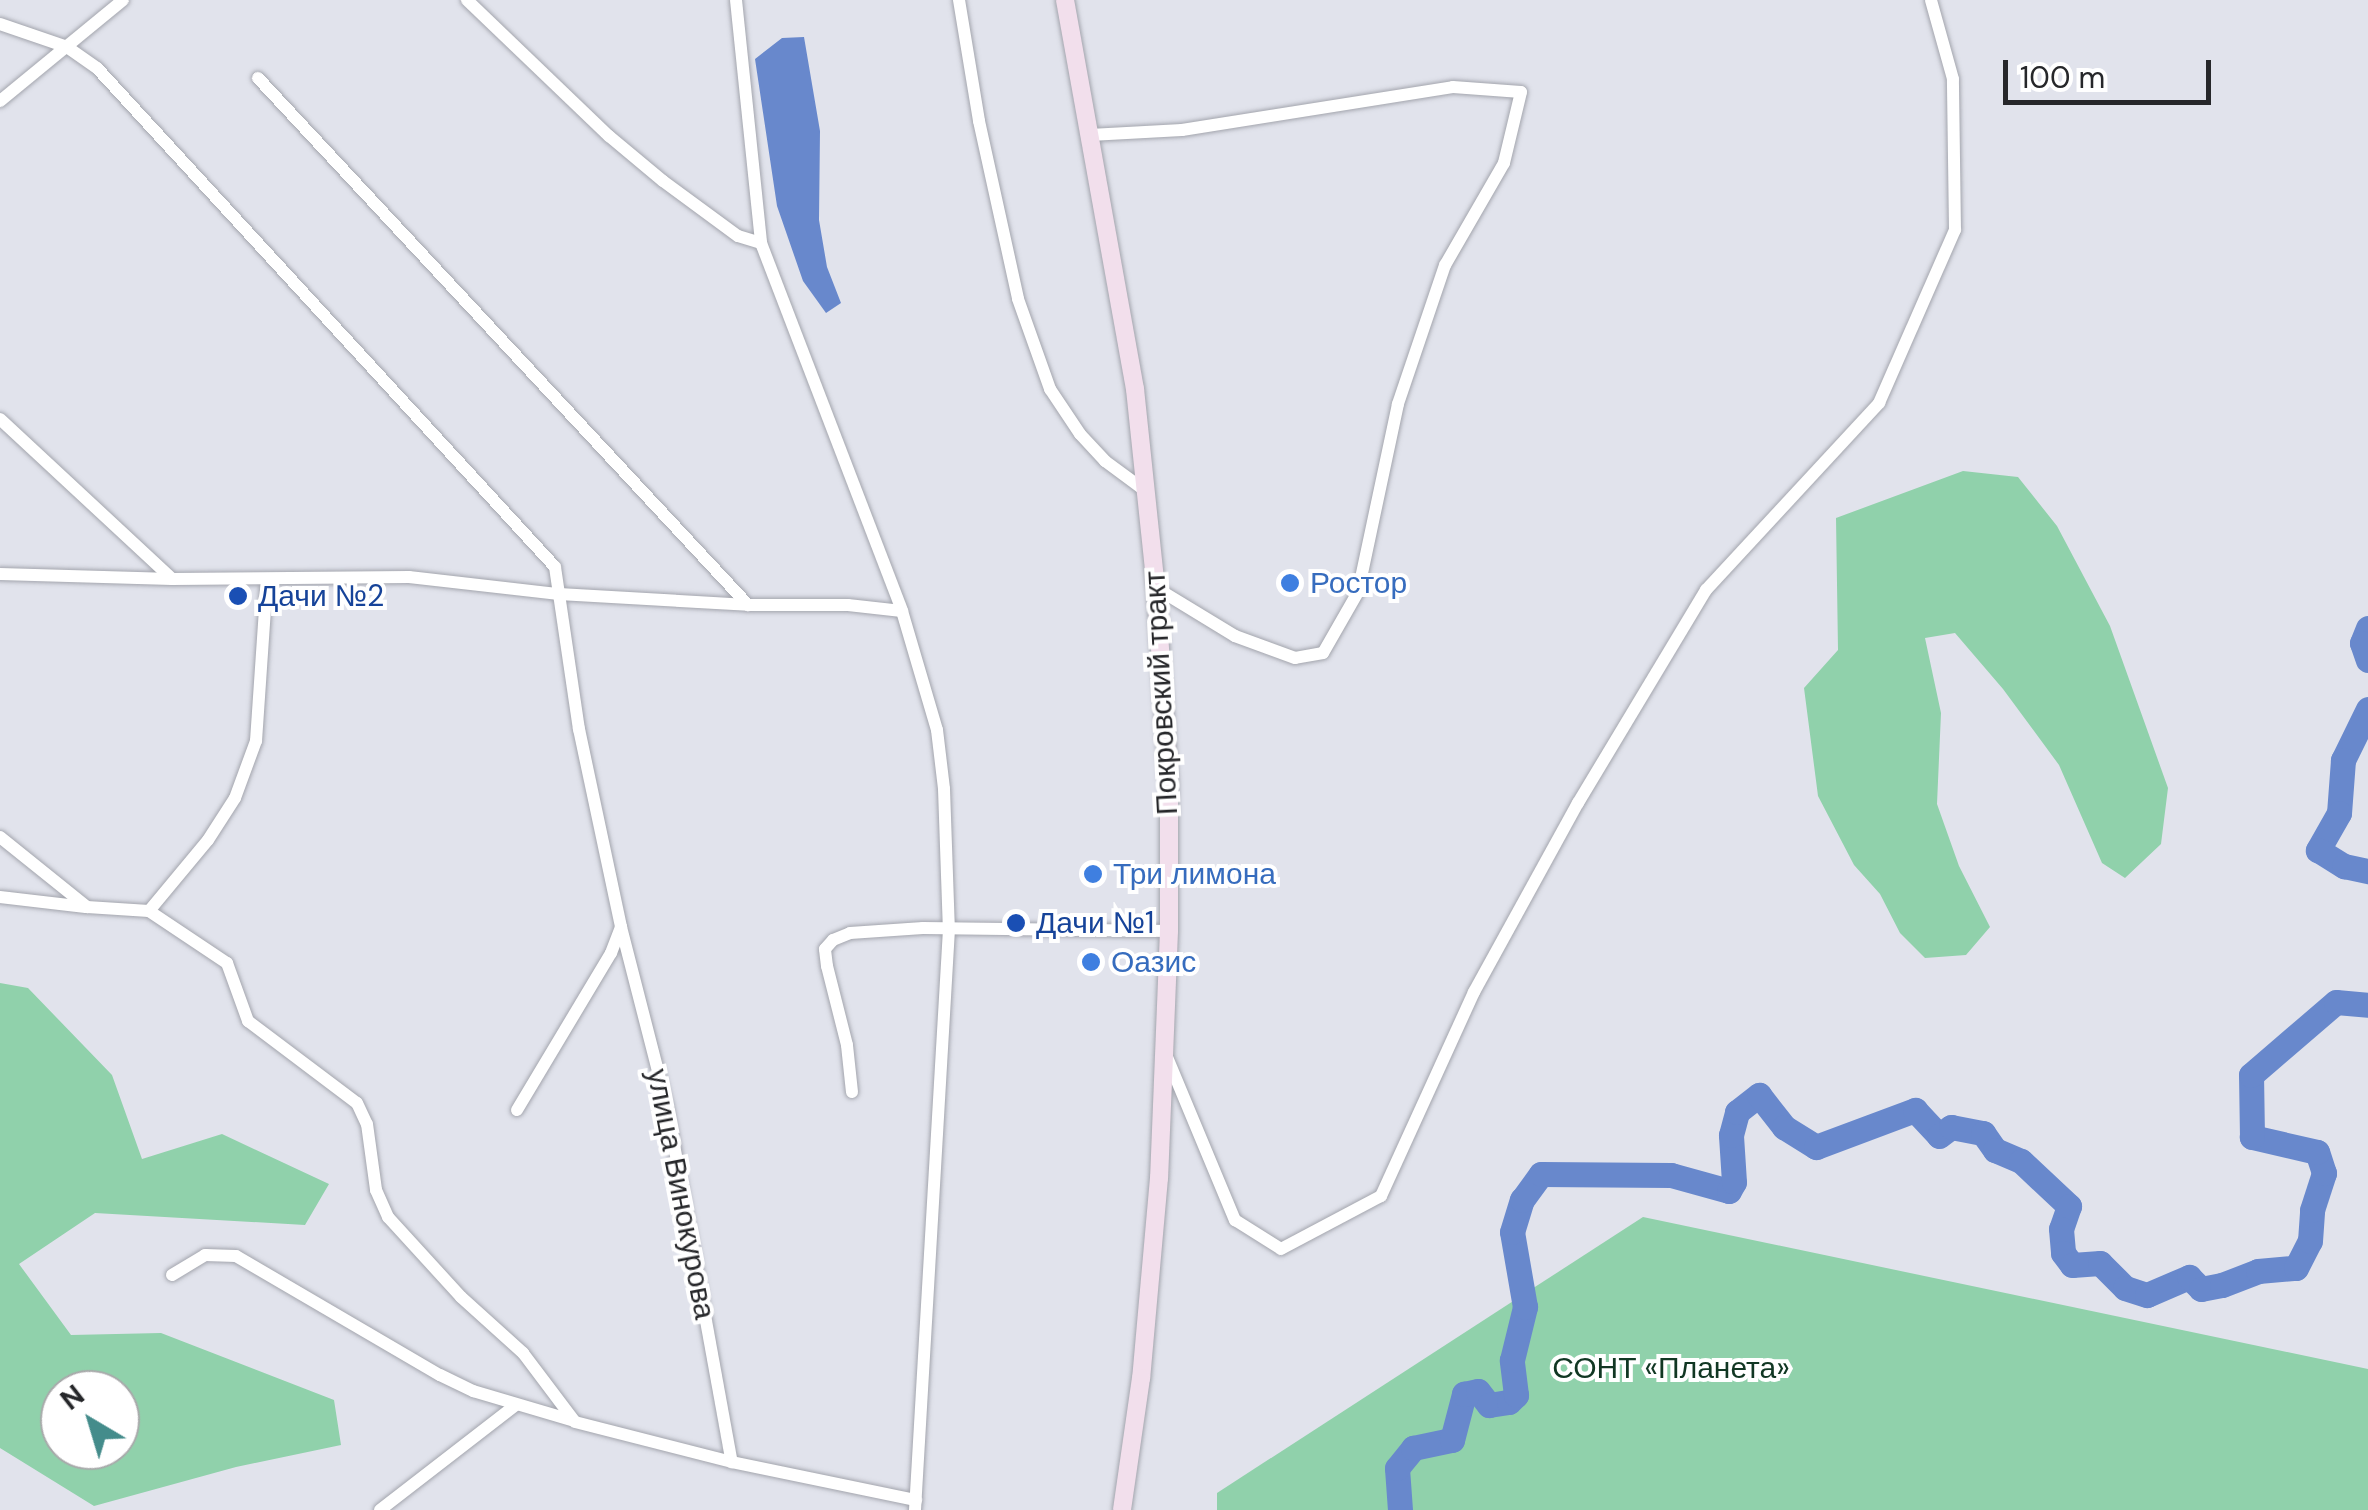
<!DOCTYPE html>
<html>
<head>
<meta charset="utf-8">
<style>
  body { margin:0 }
  #map { position:relative; width:2368px; height:1510px; overflow:hidden; background:#e1e3ec; font-family:"DM Sans",sans-serif }
  div>[style] { position:absolute }
  [style*='--x'] { left:calc(var(--x)*1px); top:calc(var(--y)*1px); width:calc(var(--w)*1px); rotate:calc(var(--a)*1deg) }
  .green>* { inset:0; background:#90d1ab }
  .water>* { inset:0; background:#6888cc }
  .river>* { height:25px; margin:-12.5px; padding:0 12.5px; transform-origin:12.5px; border-radius:12.5px; background:#6888cc }
  .roads { filter:drop-shadow(0 0 2px #a3a5ad) drop-shadow(0 0 2px #a3a5ad) }
  .street>* { height:12px; margin:-6px; padding:0 6px; transform-origin:6px; border-radius:6px; background:#fff }
  .secondary>* { height:18px; margin:-9px; padding:0 9px; transform-origin:9px; border-radius:9px; background:#f2dfec }
  .dots>* { width:28px; height:28px; translate:-50% -50%; box-sizing:border-box; border:5px solid #fff; border-radius:50% }
  span { translate:-50% -50%; white-space:nowrap; text-align:center; line-height:1.15; -webkit-text-stroke:8px #fff; paint-order:stroke }
  .shop-label { font-size:30px; color:#366cbe }
  .left { translate:0 -50%; text-align:left }
  .transit-label { font-size:30px; color:#164399 }
  .street-label { font-size:30px; color:#26272a }
  .park-label { font-size:30px; color:#113723 }
  .north { position:absolute; left:40px; top:1370px; width:100px; height:100px; box-sizing:border-box; background:#fff; border:2px solid #a8a9aa; border-radius:50%; rotate:322deg; font-size:28px; font-weight:700; line-height:40px; text-align:center; color:#26272a }
  .north::after { content:''; display:block; margin:auto; width:35px; height:45px; background:#448c8b; clip-path:polygon(50% 0,100% 100%,50% 72%,0 100%) }
  .scale { position:absolute; left:2003px; top:60px; width:208px; height:45px; box-sizing:border-box; border:5px solid #26272a; border-top:0; padding-left:12px; font-size:30px; line-height:35px; white-space:nowrap; color:#26272a; -webkit-text-stroke:8px #fff; paint-order:stroke }
</style>
</head>
<body>
<div id="map">
  <div class="green">
    <div style="clip-path:polygon(1963px 471px,2018px 477px,2057px 526px,2110px 626px,2168px 788px,2161px 844px,2125px 878px,2102px 863px,2059px 765px,2003px 689px,1955px 633px,1925px 638px,1941px 713px,1937px 804px,1959px 866px,1990px 927px,1966px 955px,1925px 958px,1900px 933px,1880px 894px,1854px 865px,1818px 796px,1804px 688px,1838px 650px,1836px 518px)"></div>
    <div style="clip-path:polygon(evenodd,0 983px,28px 988px,112px 1075px,142px 1159px,222px 1134px,329px 1184px,305px 1225px,95px 1213px,19px 1264px,71px 1335px,161px 1333px,334px 1400px,341px 1445px,236px 1467px,94px 1506px,0 1448px,0 983px,60px 1390px,120px 1390px,120px 1450px,60px 1450px,60px 1390px)"></div>
    <div style="clip-path:polygon(1643px 1217px,2368px 1369px,2368px 1510px,1217px 1510px,1217px 1493px)"></div>
  </div>
  <div class="water">
    <div style="clip-path:polygon(804px 37px,820px 131px,819px 220px,827px 267px,841px 303px,826px 313px,803px 281px,777px 206px,755px 59px,782px 38px)"></div>
  </div>
  <div class="river">
    <div style="--x:2368;--y:628;--w:16;--a:112"></div>
    <div style="--x:2362;--y:643;--w:18;--a:71"></div>
    <div style="--x:2368;--y:709;--w:57;--a:116.1"></div>
    <div style="--x:2343;--y:760;--w:53;--a:94.3"></div>
    <div style="--x:2339;--y:813;--w:43;--a:119.6"></div>
    <div style="--x:2318;--y:850;--w:31;--a:32"></div>
    <div style="--x:2344;--y:866;--w:25;--a:12"></div>
    <div style="--x:1400;--y:1510;--w:42;--a:-94.1"></div>
    <div style="--x:1397;--y:1468;--w:26;--a:-51"></div>
    <div style="--x:1413;--y:1448;--w:40;--a:-12"></div>
    <div style="--x:1452;--y:1440;--w:48;--a:-75.4"></div>
    <div style="--x:1464;--y:1394;--w:14;--a:-12"></div>
    <div style="--x:1478;--y:1391;--w:18;--a:52"></div>
    <div style="--x:1489;--y:1405;--w:20;--a:-9"></div>
    <div style="--x:1509;--y:1402;--w:10;--a:-45"></div>
    <div style="--x:1516;--y:1395;--w:35;--a:-97"></div>
    <div style="--x:1512;--y:1360;--w:55;--a:-76.2"></div>
    <div style="--x:1525;--y:1307;--w:76;--a:-99.8"></div>
    <div style="--x:1512;--y:1232;--w:34;--a:-73"></div>
    <div style="--x:1522;--y:1200;--w:32;--a:-54"></div>
    <div style="--x:1541;--y:1174;--w:130;--a:0.4"></div>
    <div style="--x:1671;--y:1175;--w:60;--a:15.4"></div>
    <div style="--x:1729;--y:1191;--w:10;--a:-61"></div>
    <div style="--x:1734;--y:1182;--w:47;--a:-93.7"></div>
    <div style="--x:1731;--y:1135;--w:24;--a:-75"></div>
    <div style="--x:1737;--y:1112;--w:28;--a:-38"></div>
    <div style="--x:1759;--y:1095;--w:41;--a:52"></div>
    <div style="--x:1784;--y:1127;--w:38;--a:32"></div>
    <div style="--x:1816;--y:1147;--w:106;--a:-20.5"></div>
    <div style="--x:1915;--y:1110;--w:35;--a:47"></div>
    <div style="--x:1939;--y:1136;--w:15;--a:-37"></div>
    <div style="--x:1951;--y:1127;--w:33;--a:11"></div>
    <div style="--x:1983;--y:1133;--w:21;--a:55"></div>
    <div style="--x:1995;--y:1150;--w:28;--a:23"></div>
    <div style="--x:2021;--y:1161;--w:66;--a:43.2"></div>
    <div style="--x:2069;--y:1206;--w:24;--a:109"></div>
    <div style="--x:2061;--y:1229;--w:24;--a:85"></div>
    <div style="--x:2063;--y:1253;--w:15;--a:53"></div>
    <div style="--x:2072;--y:1265;--w:28;--a:-4"></div>
    <div style="--x:2100;--y:1263;--w:35;--a:45"></div>
    <div style="--x:2125;--y:1288;--w:23;--a:18"></div>
    <div style="--x:2147;--y:1295;--w:46;--a:-23.2"></div>
    <div style="--x:2189;--y:1277;--w:17;--a:45"></div>
    <div style="--x:2201;--y:1289;--w:21;--a:-11"></div>
    <div style="--x:2222;--y:1285;--w:39;--a:-21"></div>
    <div style="--x:2258;--y:1271;--w:38;--a:-5"></div>
    <div style="--x:2296;--y:1268;--w:30;--a:-63"></div>
    <div style="--x:2310;--y:1241;--w:31;--a:-86"></div>
    <div style="--x:2312;--y:1210;--w:39;--a:-72"></div>
    <div style="--x:2324;--y:1173;--w:22;--a:-108"></div>
    <div style="--x:2317;--y:1152;--w:67;--a:-167"></div>
    <div style="--x:2252;--y:1137;--w:62;--a:-90.9"></div>
    <div style="--x:2251;--y:1075;--w:112;--a:-40.7"></div>
    <div style="--x:2336;--y:1002;--w:32;--a:5"></div>
  </div>
  <div class="roads">
    <div class="street">
      <div style="--x:467;--y:0;--w:197;--a:43.8"></div>
      <div style="--x:609;--y:136;--w:70;--a:39.8"></div>
      <div style="--x:663;--y:181;--w:93;--a:36.3"></div>
      <div style="--x:738;--y:236;--w:24;--a:17"></div>
      <div style="--x:736;--y:0;--w:244;--a:84.1"></div>
      <div style="--x:761;--y:243;--w:394;--a:69"></div>
      <div style="--x:959;--y:0;--w:123;--a:80.6"></div>
      <div style="--x:979;--y:121;--w:182;--a:77.6"></div>
      <div style="--x:1018;--y:299;--w:96;--a:70.4"></div>
      <div style="--x:1050;--y:389;--w:54;--a:56.3"></div>
      <div style="--x:1080;--y:434;--w:37;--a:47"></div>
      <div style="--x:1105;--y:461;--w:52;--a:36.4"></div>
      <div style="--x:0;--y:24;--w:71;--a:18.9"></div>
      <div style="--x:67;--y:47;--w:37;--a:35"></div>
      <div style="--x:97;--y:68;--w:677;--a:47.45"></div>
      <div style="--x:555;--y:567;--w:164;--a:81.6"></div>
      <div style="--x:579;--y:729;--w:202;--a:78"></div>
      <div style="--x:621;--y:927;--w:185;--a:75.6"></div>
      <div style="--x:667;--y:1106;--w:362;--a:79.7"></div>
      <div style="--x:258;--y:78;--w:720;--a:47.08"></div>
      <div style="--x:0;--y:101;--w:159;--a:-39.4"></div>
      <div style="--x:1090;--y:135;--w:92;--a:-3.1"></div>
      <div style="--x:1182;--y:130;--w:274;--a:-9"></div>
      <div style="--x:1453;--y:87;--w:68;--a:4.2"></div>
      <div style="--x:1521;--y:92;--w:73;--a:103.5"></div>
      <div style="--x:1504;--y:163;--w:118;--a:120"></div>
      <div style="--x:1445;--y:265;--w:147;--a:108.7"></div>
      <div style="--x:1398;--y:404;--w:192;--a:102"></div>
      <div style="--x:1358;--y:592;--w:70;--a:119.8"></div>
      <div style="--x:1323;--y:653;--w:28;--a:170"></div>
      <div style="--x:1295;--y:658;--w:64;--a:-159.9"></div>
      <div style="--x:1235;--y:636;--w:92;--a:-148.7"></div>
      <div style="--x:0;--y:419;--w:235;--a:42.9"></div>
      <div style="--x:0;--y:574;--w:172;--a:1.7"></div>
      <div style="--x:172;--y:579;--w:237;--a:-0.5"></div>
      <div style="--x:409;--y:577;--w:151;--a:6.5"></div>
      <div style="--x:559;--y:594;--w:189;--a:3.3"></div>
      <div style="--x:748;--y:605;--w:100;--a:0"></div>
      <div style="--x:848;--y:605;--w:54;--a:6.3"></div>
      <div style="--x:902;--y:611;--w:124;--a:73.6"></div>
      <div style="--x:937;--y:730;--w:59;--a:83.2"></div>
      <div style="--x:944;--y:789;--w:140;--a:88"></div>
      <div style="--x:949;--y:929;--w:582;--a:93.35"></div>
      <div style="--x:0;--y:837;--w:112;--a:38.8"></div>
      <div style="--x:87;--y:907;--w:62;--a:3.7"></div>
      <div style="--x:149;--y:911;--w:92;--a:-50.3"></div>
      <div style="--x:208;--y:840;--w:50;--a:-57.3"></div>
      <div style="--x:235;--y:798;--w:61;--a:-69.8"></div>
      <div style="--x:256;--y:741;--w:161;--a:-86.1"></div>
      <div style="--x:0;--y:897;--w:86;--a:6.7"></div>
      <div style="--x:149;--y:911;--w:94;--a:33.7"></div>
      <div style="--x:227;--y:963;--w:62;--a:70.1"></div>
      <div style="--x:248;--y:1021;--w:136;--a:37"></div>
      <div style="--x:357;--y:1103;--w:23;--a:65"></div>
      <div style="--x:367;--y:1124;--w:67;--a:82.2"></div>
      <div style="--x:376;--y:1190;--w:30;--a:66"></div>
      <div style="--x:388;--y:1217;--w:108;--a:47.6"></div>
      <div style="--x:461;--y:1297;--w:84;--a:42.1"></div>
      <div style="--x:523;--y:1353;--w:86;--a:53"></div>
      <div style="--x:575;--y:1422;--w:162;--a:14.3"></div>
      <div style="--x:732;--y:1462;--w:188;--a:11.7"></div>
      <div style="--x:1167;--y:1057;--w:177;--a:67.4"></div>
      <div style="--x:1235;--y:1220;--w:54;--a:32.2"></div>
      <div style="--x:1281;--y:1249;--w:113;--a:-27.9"></div>
      <div style="--x:1381;--y:1196;--w:224;--a:-65.5"></div>
      <div style="--x:1474;--y:992;--w:216;--a:-61.2"></div>
      <div style="--x:1578;--y:803;--w:249;--a:-59"></div>
      <div style="--x:1706;--y:590;--w:255;--a:-47.2"></div>
      <div style="--x:1879;--y:403;--w:189;--a:-66.3"></div>
      <div style="--x:1955;--y:230;--w:151;--a:-90.8"></div>
      <div style="--x:1953;--y:79;--w:82;--a:-105.6"></div>
      <div style="--x:852;--y:1092;--w:47;--a:-96.1"></div>
      <div style="--x:847;--y:1045;--w:81;--a:-104.2"></div>
      <div style="--x:827;--y:966;--w:17;--a:-97"></div>
      <div style="--x:825;--y:949;--w:12;--a:-48"></div>
      <div style="--x:833;--y:940;--w:18;--a:-22"></div>
      <div style="--x:850;--y:933;--w:73;--a:-3.9"></div>
      <div style="--x:923;--y:928;--w:246;--a:0.7"></div>
      <div style="--x:517;--y:1110;--w:183;--a:-59.1"></div>
      <div style="--x:611;--y:953;--w:28;--a:-69"></div>
      <div style="--x:172;--y:1275;--w:39;--a:-31"></div>
      <div style="--x:205;--y:1255;--w:31;--a:2"></div>
      <div style="--x:236;--y:1256;--w:236;--a:30.3"></div>
      <div style="--x:440;--y:1375;--w:37;--a:26"></div>
      <div style="--x:473;--y:1391;--w:105;--a:16.5"></div>
      <div style="--x:380;--y:1510;--w:172;--a:-37.7"></div>
    </div>
    <div class="secondary">
      <div style="--x:1065;--y:0;--w:395;--a:79.8"></div>
      <div style="--x:1135;--y:389;--w:200;--a:84"></div>
      <div style="--x:1156;--y:588;--w:195;--a:86.2"></div>
      <div style="--x:1169;--y:783;--w:148;--a:90"></div>
      <div style="--x:1169;--y:931;--w:247;--a:92.3"></div>
      <div style="--x:1159;--y:1178;--w:201;--a:95.1"></div>
      <div style="--x:1141;--y:1378;--w:133;--a:98.2"></div>
    </div>
  </div>
  <div class="dots">
    <div style="left:1290px;top:583px;background:#3f7fe0"></div>
    <div style="left:238px;top:596px;background:#1a4fb4"></div>
    <div style="left:1093px;top:874px;background:#3f7fe0"></div>
    <div style="left:1016px;top:923px;background:#1a4fb4"></div>
    <div style="left:1091px;top:962px;background:#3f7fe0"></div>
  </div>
  <div class="shop-label">
    <span class="left" style="left:1310px;top:583px">Ростор</span>
    <span class="left" style="left:1113px;top:874px">Три лимона</span>
    <span class="left" style="left:1111px;top:962px">Оазис</span>
  </div>
  <div class="transit-label">
    <span class="left" style="left:258px;top:596px">Дачи №2</span>
    <span class="left" style="left:1036px;top:923px">Дачи №1</span>
  </div>
  <div class="street-label">
    <span style="left:1161px;top:693px;rotate:-93deg">Покровский тракт</span>
    <span style="left:681px;top:1194px;rotate:79deg">улица Винокурова</span>
  </div>
  <div class="park-label">
    <span style="left:1671px;top:1368px">СОНТ «Планета»</span>
  </div>
  <div class="north">N</div>
  <div class="scale">100 m</div>
</div>
</body>
</html>
